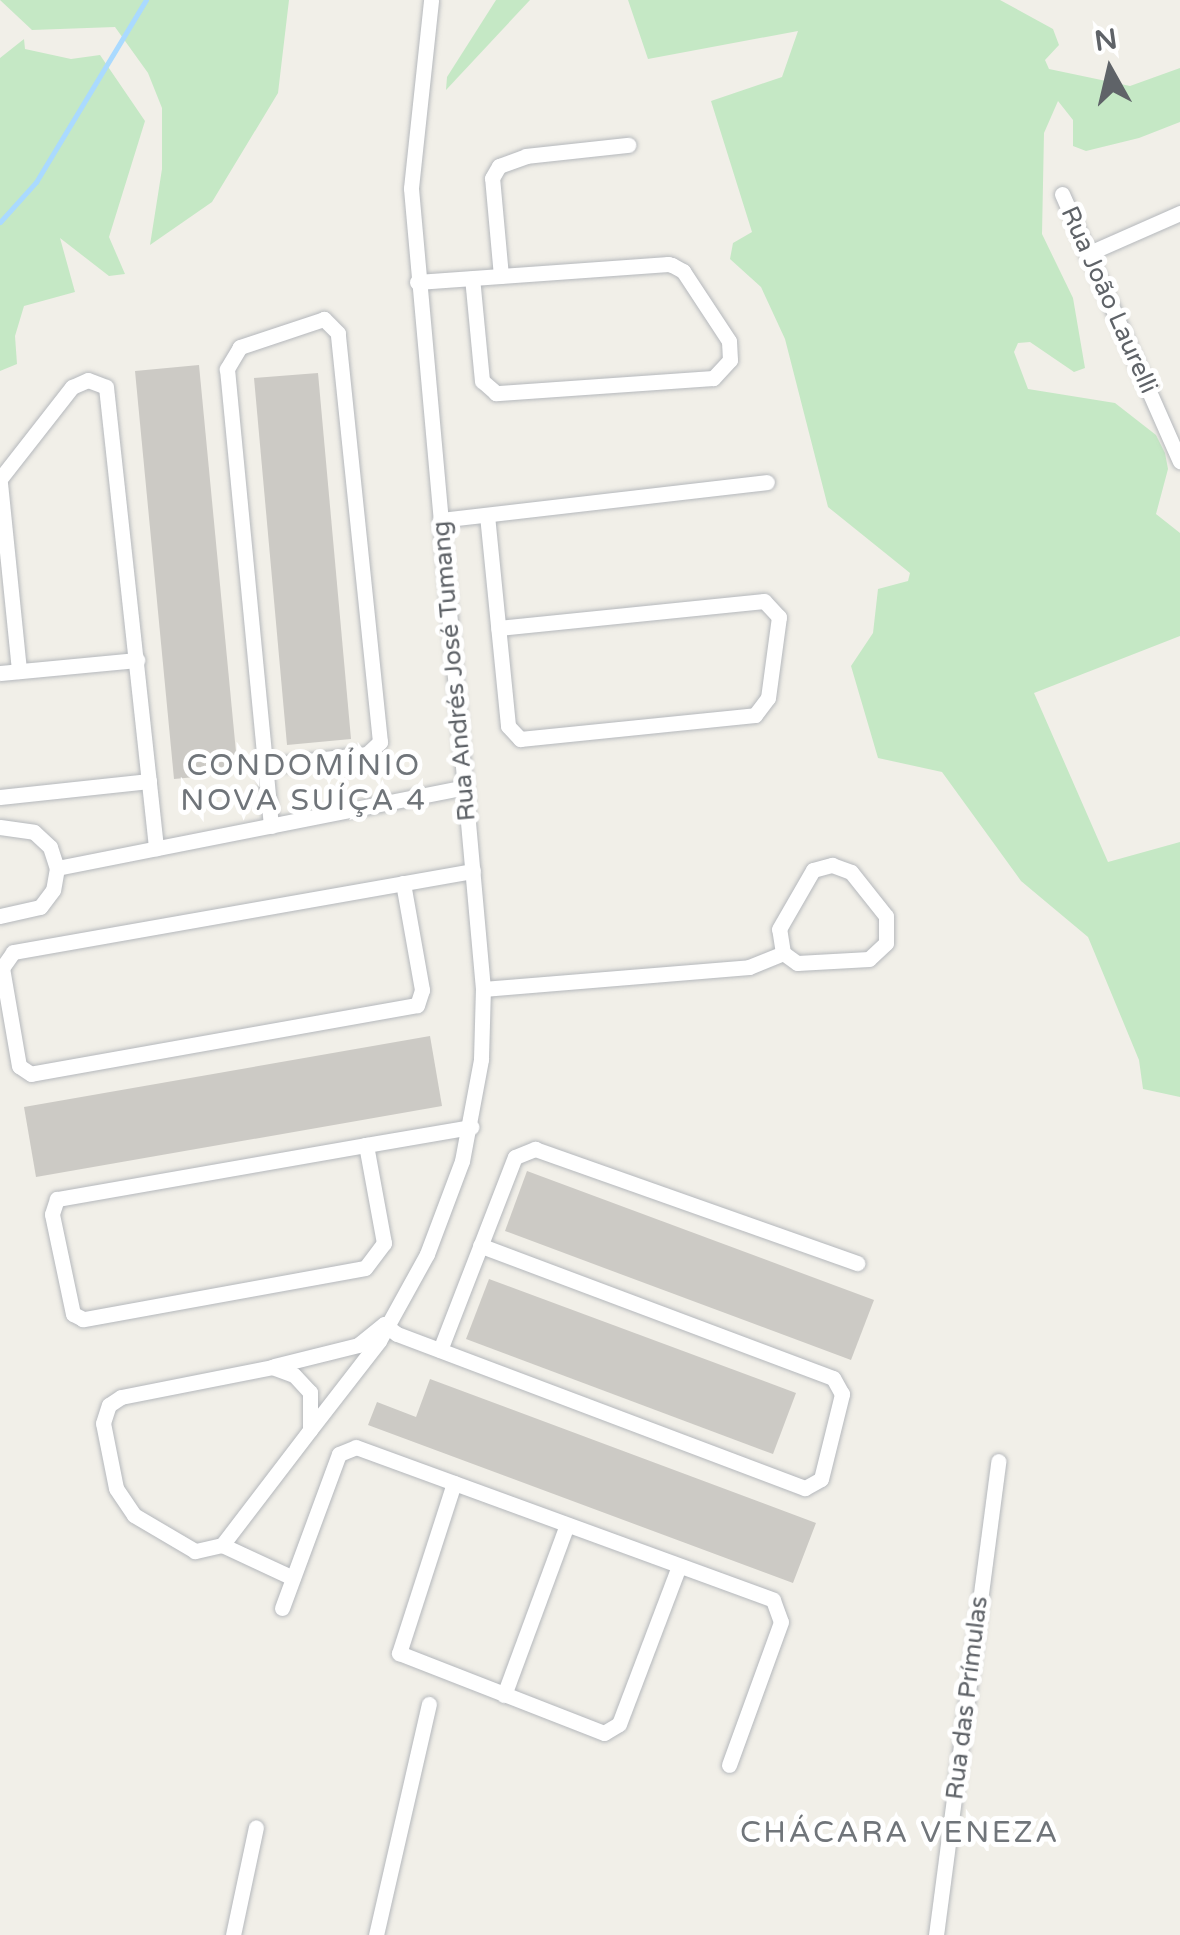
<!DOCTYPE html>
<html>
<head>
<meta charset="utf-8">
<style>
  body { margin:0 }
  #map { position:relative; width:1180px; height:1935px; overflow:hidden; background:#f1efe8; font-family:"Varela Round",sans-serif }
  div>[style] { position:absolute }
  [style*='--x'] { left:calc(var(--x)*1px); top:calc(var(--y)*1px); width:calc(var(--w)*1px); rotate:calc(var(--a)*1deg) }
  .green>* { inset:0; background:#c5e8c5 }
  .stream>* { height:5px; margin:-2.5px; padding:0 2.5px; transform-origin:2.5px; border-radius:2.5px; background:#aadaff }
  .building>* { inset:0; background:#cccac5 }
  .roads { filter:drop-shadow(0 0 2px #b5b8bc) drop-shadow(0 0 2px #b5b8bc) }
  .street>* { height:15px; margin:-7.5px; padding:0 7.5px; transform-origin:7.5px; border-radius:7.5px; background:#fff }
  span { translate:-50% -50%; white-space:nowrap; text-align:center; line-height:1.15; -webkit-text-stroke:10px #fff; paint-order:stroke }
  .street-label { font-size:25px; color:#5f6368 }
  .quarter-label { font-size:30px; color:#70757a; letter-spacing:2.5px }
  .north { position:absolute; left:1060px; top:20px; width:100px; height:100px; -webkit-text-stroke:8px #fff; paint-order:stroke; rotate:352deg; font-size:28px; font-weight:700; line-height:40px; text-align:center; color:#5f6368 }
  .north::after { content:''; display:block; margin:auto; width:35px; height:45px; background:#5f6368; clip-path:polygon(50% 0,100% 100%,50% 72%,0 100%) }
</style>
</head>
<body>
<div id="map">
  <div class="green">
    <div style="clip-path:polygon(0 0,289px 0,278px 93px,212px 202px,150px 245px,162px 169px,162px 108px,148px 73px,115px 27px,32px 30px)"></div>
    <div style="clip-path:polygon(496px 0,530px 0,446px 90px,447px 77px)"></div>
    <div style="clip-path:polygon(628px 0,1000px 0,1053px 29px,1059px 45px,1045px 60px,1049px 69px,1130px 86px,1180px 68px,1180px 122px,1139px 138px,1086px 151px,1073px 146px,1073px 120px,1058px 101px,1044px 133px,1042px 234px,1073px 298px,1085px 368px,1074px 372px,1030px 342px,1018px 343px,1014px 352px,1028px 389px,1115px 403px,1156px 435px,1165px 453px,1168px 469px,1156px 514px,1180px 533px,1180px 636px,1034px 693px,1108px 862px,1180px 842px,1180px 1097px,1143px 1089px,1139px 1060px,1088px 937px,1021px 881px,942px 772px,878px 758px,851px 666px,873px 633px,878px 589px,908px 581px,910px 573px,828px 507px,785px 339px,761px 287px,730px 259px,733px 243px,752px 232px,711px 101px,782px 77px,798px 31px,648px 59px)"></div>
    <div style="clip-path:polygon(24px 39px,25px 49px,71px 59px,100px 55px,145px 121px,109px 237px,125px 274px,109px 276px,60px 238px,75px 292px,24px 306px,15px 336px,17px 364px,0 371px,0 58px)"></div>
  </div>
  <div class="stream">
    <div style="--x:0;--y:222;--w:54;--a:-48"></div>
    <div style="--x:36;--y:182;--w:213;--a:-58.9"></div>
  </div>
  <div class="building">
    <div style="clip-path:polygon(199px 365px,238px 773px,174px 779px,135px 371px)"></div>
    <div style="clip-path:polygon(318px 373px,351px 739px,287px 745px,254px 378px)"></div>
    <div style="clip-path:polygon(430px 1036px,442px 1106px,36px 1177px,24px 1107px)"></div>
    <div style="clip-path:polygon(527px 1171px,874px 1300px,851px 1360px,505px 1231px)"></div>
    <div style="clip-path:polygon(489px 1279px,796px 1393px,773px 1454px,466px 1339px)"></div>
    <div style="clip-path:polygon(430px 1379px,816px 1523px,793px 1583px,368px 1425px,377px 1402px,416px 1417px)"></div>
  </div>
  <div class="roads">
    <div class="street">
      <div style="--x:1062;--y:194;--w:292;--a:66.2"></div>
      <div style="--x:1087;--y:254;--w:102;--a:-23.8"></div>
      <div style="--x:501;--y:276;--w:98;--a:-95.2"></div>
      <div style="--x:492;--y:178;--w:14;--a:-60"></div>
      <div style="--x:499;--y:166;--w:29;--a:-20"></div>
      <div style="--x:526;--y:156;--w:103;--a:-6.2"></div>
      <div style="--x:417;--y:282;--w:252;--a:-4.1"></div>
      <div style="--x:668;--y:264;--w:4;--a:14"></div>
      <div style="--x:672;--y:265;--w:13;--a:29"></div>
      <div style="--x:683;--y:271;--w:84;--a:56.7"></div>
      <div style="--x:729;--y:341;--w:19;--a:87"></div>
      <div style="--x:730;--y:360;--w:25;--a:133"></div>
      <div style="--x:713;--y:378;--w:218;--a:176"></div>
      <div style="--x:496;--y:393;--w:18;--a:-139"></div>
      <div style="--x:482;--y:381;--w:103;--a:-95.5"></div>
      <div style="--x:0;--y:479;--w:117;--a:-52"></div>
      <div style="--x:72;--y:387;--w:17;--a:-24"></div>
      <div style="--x:88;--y:380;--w:19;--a:21"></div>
      <div style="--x:106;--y:387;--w:464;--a:83.8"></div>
      <div style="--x:0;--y:483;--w:189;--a:84.2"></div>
      <div style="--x:487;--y:515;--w:212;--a:84.3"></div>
      <div style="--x:508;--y:726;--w:18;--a:47"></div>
      <div style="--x:520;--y:739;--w:236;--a:-5.8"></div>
      <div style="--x:755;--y:715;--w:21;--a:-53"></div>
      <div style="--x:768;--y:698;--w:82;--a:-82.3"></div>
      <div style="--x:779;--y:617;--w:22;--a:-133"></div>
      <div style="--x:764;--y:601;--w:267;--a:174.2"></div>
      <div style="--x:440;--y:520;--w:329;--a:-6.6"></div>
      <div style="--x:0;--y:673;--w:138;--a:-5.4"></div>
      <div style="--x:265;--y:766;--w:103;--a:-6.7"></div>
      <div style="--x:367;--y:754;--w:18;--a:-43"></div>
      <div style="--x:380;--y:742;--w:411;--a:-95.9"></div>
      <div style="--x:338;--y:333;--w:20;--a:-135"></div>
      <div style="--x:324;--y:319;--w:89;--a:161.6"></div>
      <div style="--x:240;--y:347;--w:26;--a:121"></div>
      <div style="--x:227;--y:369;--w:459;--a:84.5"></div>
      <div style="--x:0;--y:797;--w:150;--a:-6.1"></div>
      <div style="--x:0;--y:827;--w:34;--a:8"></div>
      <div style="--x:34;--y:832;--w:22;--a:43"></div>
      <div style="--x:50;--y:847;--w:22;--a:72"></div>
      <div style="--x:57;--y:868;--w:22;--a:100"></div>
      <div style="--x:53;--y:890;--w:21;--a:127"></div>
      <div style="--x:40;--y:907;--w:41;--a:167.3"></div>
      <div style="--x:832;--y:865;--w:20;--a:20"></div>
      <div style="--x:851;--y:872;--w:56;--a:51.5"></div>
      <div style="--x:886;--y:916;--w:27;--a:90"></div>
      <div style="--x:886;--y:943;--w:23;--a:137"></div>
      <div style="--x:869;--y:959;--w:72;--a:176.8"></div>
      <div style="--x:797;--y:963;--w:17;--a:-144"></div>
      <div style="--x:783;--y:953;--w:24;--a:-99"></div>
      <div style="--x:779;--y:929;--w:68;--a:-60"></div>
      <div style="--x:813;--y:870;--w:20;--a:-15"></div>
      <div style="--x:57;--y:868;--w:416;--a:-11.2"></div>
      <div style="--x:403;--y:883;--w:109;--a:79.9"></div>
      <div style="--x:422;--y:990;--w:16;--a:108"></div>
      <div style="--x:417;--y:1005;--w:392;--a:169.9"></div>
      <div style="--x:31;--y:1074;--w:14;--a:-146"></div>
      <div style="--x:19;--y:1066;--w:99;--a:-99.8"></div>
      <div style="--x:2;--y:968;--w:19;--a:-55"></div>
      <div style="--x:13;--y:952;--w:467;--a:-10"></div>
      <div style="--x:483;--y:989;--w:267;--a:-4.7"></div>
      <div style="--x:749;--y:967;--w:37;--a:-22"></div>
      <div style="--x:366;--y:1145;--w:100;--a:79.6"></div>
      <div style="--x:384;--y:1243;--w:31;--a:127"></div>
      <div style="--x:365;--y:1268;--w:287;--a:169.7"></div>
      <div style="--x:83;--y:1319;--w:11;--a:-153"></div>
      <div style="--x:73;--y:1314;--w:102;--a:-101.9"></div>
      <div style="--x:52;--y:1214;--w:16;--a:-72"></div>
      <div style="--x:57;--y:1199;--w:314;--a:-9.9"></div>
      <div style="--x:366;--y:1145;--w:107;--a:-9.7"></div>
      <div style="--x:384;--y:1324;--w:16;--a:38"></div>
      <div style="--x:397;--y:1334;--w:436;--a:20.7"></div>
      <div style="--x:805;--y:1488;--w:18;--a:-29"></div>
      <div style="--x:821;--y:1479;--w:88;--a:-76.1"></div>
      <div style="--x:842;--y:1394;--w:18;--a:-119"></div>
      <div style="--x:833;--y:1378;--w:377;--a:-159.4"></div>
      <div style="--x:440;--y:1350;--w:207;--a:-68.8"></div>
      <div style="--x:515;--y:1157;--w:22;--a:-22"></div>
      <div style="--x:535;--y:1149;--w:342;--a:19.5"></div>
      <div style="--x:274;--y:1366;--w:87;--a:-14"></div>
      <div style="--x:358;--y:1345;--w:33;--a:-39"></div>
      <div style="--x:272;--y:1367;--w:23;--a:20"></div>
      <div style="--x:294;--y:1375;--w:23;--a:47"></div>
      <div style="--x:310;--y:1392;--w:38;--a:90"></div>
      <div style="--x:310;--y:1430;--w:145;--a:127.4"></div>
      <div style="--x:222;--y:1545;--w:28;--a:167"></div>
      <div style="--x:195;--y:1551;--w:71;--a:-149.5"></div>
      <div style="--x:134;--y:1515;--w:32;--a:-124"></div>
      <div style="--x:116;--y:1488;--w:66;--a:-101.3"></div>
      <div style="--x:103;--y:1423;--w:19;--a:-72"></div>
      <div style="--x:109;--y:1405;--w:14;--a:-34"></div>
      <div style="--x:121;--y:1397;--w:154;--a:-11.2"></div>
      <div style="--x:310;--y:1430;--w:113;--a:-52.2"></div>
      <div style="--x:379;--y:1341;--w:99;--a:-61.1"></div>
      <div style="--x:427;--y:1254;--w:99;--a:-69.4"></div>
      <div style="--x:462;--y:1161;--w:104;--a:-79.4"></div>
      <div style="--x:481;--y:1059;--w:70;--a:-88.4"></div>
      <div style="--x:483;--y:989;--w:804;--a:-95.14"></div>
      <div style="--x:411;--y:188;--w:189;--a:-83.9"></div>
      <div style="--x:454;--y:1483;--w:179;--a:107.9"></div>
      <div style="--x:399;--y:1653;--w:220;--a:21.3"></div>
      <div style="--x:604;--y:1733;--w:17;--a:-31"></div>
      <div style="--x:619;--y:1724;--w:169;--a:-69.2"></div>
      <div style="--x:222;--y:1545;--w:78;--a:24.9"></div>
      <div style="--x:282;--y:1608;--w:164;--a:-69.7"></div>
      <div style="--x:339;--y:1454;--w:18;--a:-22"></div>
      <div style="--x:356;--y:1447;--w:444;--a:20.1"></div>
      <div style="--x:773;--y:1600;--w:23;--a:70"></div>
      <div style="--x:781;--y:1622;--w:152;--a:110"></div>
      <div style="--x:504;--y:1695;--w:181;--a:-69.7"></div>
      <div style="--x:233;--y:1935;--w:110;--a:-78"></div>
      <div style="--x:376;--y:1935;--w:237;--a:-77.1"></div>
      <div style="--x:936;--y:1935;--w:478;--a:-82.5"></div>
    </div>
  </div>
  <div class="street-label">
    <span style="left:1109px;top:300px;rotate:66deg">Rua João Laurelli</span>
    <span style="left:454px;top:671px;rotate:-95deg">Rua Andrés José Tumang</span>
    <span style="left:967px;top:1698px;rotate:-83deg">Rua das Prímulas</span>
  </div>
  <div class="quarter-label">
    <span style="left:304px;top:783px">CONDOMÍNIO<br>NOVA SUÍÇA 4</span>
    <span style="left:900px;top:1833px">CHÁCARA VENEZA</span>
  </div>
  <div class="north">N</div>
</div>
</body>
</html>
